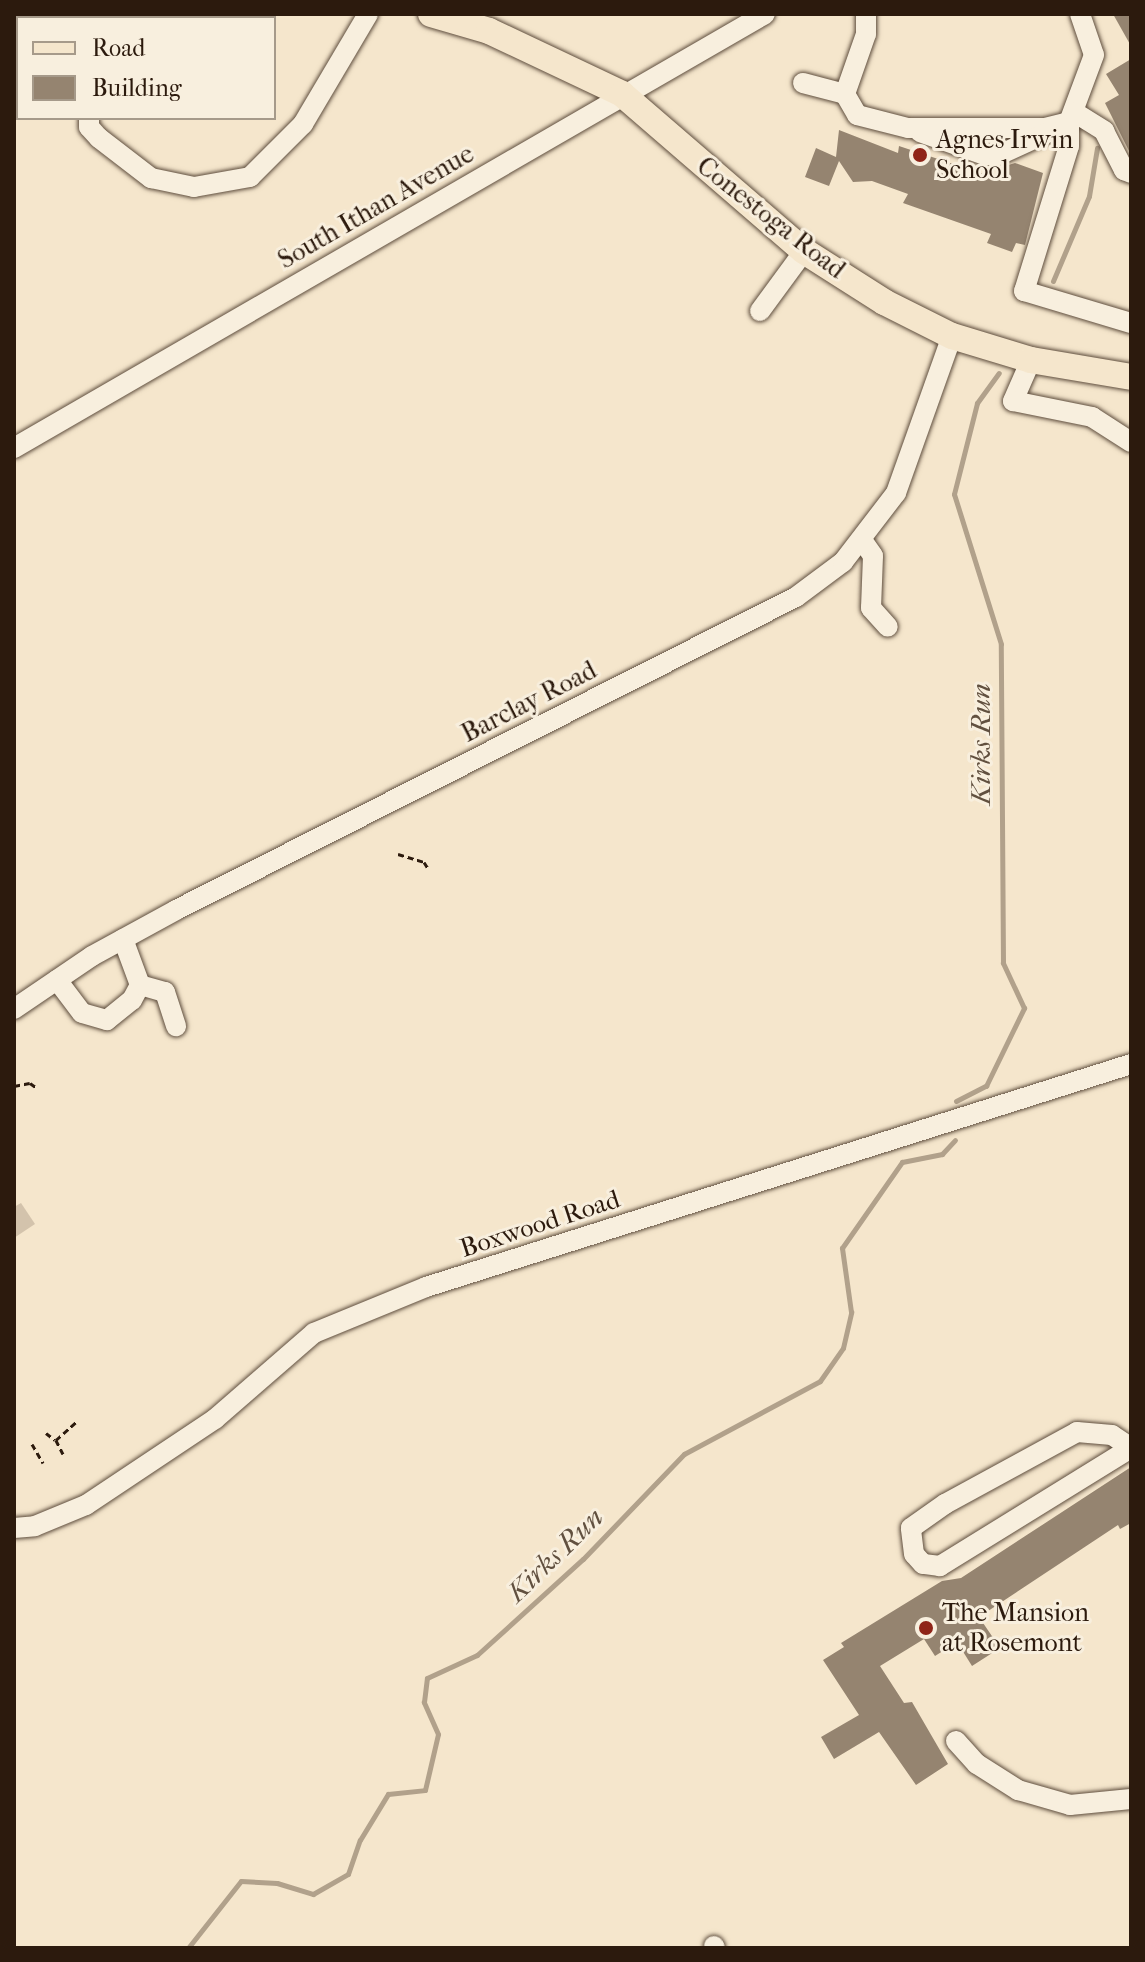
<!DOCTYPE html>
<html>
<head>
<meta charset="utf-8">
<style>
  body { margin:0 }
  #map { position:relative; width:1145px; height:1962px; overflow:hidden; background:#f5e6cc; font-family:"IM FELL French Canon",serif }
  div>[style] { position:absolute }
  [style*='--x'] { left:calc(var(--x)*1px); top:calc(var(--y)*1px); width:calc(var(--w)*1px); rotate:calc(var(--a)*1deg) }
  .green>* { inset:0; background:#d3c3ac }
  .stream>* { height:5px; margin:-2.5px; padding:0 2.5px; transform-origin:2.5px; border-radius:2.5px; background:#b1a18b }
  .building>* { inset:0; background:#958470 }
  .path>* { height:3px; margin-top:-1.5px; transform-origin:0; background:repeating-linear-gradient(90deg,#2c1a0d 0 6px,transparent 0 10px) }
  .roads { filter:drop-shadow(0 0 2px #5e4d3d) drop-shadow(0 0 2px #5e4d3d) }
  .minor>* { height:20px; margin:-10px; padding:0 10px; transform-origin:10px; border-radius:10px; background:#f8efde }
  .major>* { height:26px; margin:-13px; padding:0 13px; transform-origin:13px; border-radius:13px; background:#f5e6cc }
  .dots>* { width:22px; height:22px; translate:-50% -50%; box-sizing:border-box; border:4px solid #f8efde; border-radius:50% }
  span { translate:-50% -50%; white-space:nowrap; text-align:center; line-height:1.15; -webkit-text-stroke:6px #f8efde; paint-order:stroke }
  .poi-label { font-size:26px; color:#2c1a0d }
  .left { translate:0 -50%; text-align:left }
  .street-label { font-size:26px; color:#2c1a0d }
  .water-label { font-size:28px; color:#61503f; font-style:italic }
  .frame { position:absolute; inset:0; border:16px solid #2c1a0d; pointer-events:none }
  .legend { position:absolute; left:16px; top:16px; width:260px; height:104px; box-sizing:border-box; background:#f8efde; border:2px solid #a69a8a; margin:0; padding:10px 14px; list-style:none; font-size:24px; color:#2c1a0d }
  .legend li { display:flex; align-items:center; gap:16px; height:40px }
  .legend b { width:40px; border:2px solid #a69a8a }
</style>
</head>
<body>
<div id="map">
  <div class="green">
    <div style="clip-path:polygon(21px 1203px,35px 1224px,14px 1238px,14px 1207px)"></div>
  </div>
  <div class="stream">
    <div style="--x:1053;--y:281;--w:92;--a:-67"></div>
    <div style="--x:1089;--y:196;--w:49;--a:-80.5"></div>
    <div style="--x:956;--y:1101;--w:34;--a:-27"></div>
    <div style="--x:986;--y:1086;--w:87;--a:-64"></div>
    <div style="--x:1024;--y:1008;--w:50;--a:-115"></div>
    <div style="--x:1003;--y:963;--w:319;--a:-90.4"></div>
    <div style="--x:1001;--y:644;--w:157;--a:-107.4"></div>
    <div style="--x:954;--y:494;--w:94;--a:-75.8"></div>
    <div style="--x:977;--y:403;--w:37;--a:-54"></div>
    <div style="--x:188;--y:1948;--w:85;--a:-51.7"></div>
    <div style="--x:241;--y:1881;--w:36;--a:3"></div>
    <div style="--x:277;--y:1883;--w:38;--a:17"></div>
    <div style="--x:313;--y:1894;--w:40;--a:-29.7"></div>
    <div style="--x:348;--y:1874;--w:36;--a:-71"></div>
    <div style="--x:360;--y:1840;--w:54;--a:-58.7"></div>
    <div style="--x:388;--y:1794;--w:37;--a:-6"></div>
    <div style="--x:425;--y:1790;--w:57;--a:-76.9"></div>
    <div style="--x:438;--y:1734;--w:35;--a:-114"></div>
    <div style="--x:424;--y:1702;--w:24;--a:-83"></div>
    <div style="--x:427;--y:1678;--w:55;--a:-24.7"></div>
    <div style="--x:477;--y:1655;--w:143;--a:-42.2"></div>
    <div style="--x:583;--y:1559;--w:146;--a:-46.1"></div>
    <div style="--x:684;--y:1454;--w:154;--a:-28.2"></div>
    <div style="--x:820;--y:1381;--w:40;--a:-55.1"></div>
    <div style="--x:843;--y:1348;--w:37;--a:-77"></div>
    <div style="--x:851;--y:1312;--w:65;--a:-98"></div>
    <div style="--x:842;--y:1248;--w:105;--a:-55.1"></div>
    <div style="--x:902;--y:1162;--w:41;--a:-11.3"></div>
    <div style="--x:942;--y:1154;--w:19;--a:-47"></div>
  </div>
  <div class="building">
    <div style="clip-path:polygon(1113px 14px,1131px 14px,1131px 46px)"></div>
    <div style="clip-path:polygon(1131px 59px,1131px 155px,1105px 103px,1119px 95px,1106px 74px)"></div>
    <div style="clip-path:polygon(839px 130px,898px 153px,899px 146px,914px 151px,916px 146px,930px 151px,929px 156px,999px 179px,1002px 167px,1015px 163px,1043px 173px,1025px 245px,1016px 243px,1012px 252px,987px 243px,991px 234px,903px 203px,908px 194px,872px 181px,853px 182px,839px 161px,829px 186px,805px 177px,816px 148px,836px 157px)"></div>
    <div style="clip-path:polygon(1131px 1467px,1131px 1523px,1120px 1529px,1118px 1525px,979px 1617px,1000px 1648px,972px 1666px,957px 1642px,935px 1656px,924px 1639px,880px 1666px,904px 1703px,912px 1702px,948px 1764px,916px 1785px,879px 1732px,834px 1759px,821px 1737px,859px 1715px,823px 1660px,844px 1647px,841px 1643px,942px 1581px,961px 1578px)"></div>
  </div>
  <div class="path">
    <div style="--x:398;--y:854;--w:27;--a:17"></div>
    <div style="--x:424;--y:862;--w:9;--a:58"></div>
    <div style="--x:14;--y:1086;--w:16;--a:-11"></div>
    <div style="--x:30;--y:1083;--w:9;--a:36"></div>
    <div style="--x:46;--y:1433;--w:11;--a:38"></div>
    <div style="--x:32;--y:1444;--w:22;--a:60"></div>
    <div style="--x:63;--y:1454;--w:16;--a:-117"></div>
    <div style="--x:56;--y:1440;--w:28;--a:-42"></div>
  </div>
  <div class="roads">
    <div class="minor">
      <div style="--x:866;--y:14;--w:20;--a:90"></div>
      <div style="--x:866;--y:34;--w:64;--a:109.3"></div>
      <div style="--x:845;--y:94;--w:24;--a:60"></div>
      <div style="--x:857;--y:115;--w:53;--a:14.3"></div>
      <div style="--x:908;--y:128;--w:137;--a:0"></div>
      <div style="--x:1045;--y:128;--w:25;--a:-14"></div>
      <div style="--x:1080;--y:14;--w:43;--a:71.1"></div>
      <div style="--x:1094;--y:55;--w:72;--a:110.5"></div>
      <div style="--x:1069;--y:122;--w:24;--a:90"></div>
      <div style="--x:1069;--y:146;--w:152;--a:107.2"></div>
      <div style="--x:1024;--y:291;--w:112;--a:16.7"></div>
      <div style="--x:14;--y:15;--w:9;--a:21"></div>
      <div style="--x:803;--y:83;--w:43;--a:14.7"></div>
      <div style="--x:1074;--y:112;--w:36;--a:32"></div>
      <div style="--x:1104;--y:131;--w:44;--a:62.9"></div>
      <div style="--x:1124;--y:170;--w:8;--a:23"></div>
      <div style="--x:89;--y:118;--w:9;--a:90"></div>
      <div style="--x:89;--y:127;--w:15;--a:48"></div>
      <div style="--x:99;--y:138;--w:66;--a:37.6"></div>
      <div style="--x:151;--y:178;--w:44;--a:11.8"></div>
      <div style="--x:194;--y:187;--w:57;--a:-10.1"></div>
      <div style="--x:250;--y:177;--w:75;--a:-45"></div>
      <div style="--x:303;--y:124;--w:128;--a:-59.4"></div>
      <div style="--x:920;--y:132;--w:69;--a:19.5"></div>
      <div style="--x:985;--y:155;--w:14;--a:0"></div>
      <div style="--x:999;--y:155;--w:57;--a:-24.8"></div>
      <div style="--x:760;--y:311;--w:74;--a:-53.7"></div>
      <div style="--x:1031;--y:360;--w:45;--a:113.7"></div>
      <div style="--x:1013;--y:401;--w:81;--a:11.4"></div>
      <div style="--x:1092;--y:417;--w:46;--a:32.7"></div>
      <div style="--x:14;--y:448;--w:867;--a:-30.02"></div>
      <div style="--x:862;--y:540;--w:19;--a:55"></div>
      <div style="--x:873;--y:556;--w:52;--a:92.2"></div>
      <div style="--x:871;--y:608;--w:25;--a:48"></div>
      <div style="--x:57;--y:980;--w:41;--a:52.9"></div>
      <div style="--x:82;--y:1013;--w:26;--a:16"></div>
      <div style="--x:107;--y:1020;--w:32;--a:-39"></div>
      <div style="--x:132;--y:1000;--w:17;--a:-62"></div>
      <div style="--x:140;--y:985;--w:49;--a:-110.3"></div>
      <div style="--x:140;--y:985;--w:26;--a:16"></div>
      <div style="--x:165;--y:992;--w:36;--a:72"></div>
      <div style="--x:14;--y:1009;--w:94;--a:-34.2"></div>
      <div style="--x:92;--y:956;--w:96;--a:-28.7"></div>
      <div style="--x:176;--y:910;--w:695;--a:-26.79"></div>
      <div style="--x:796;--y:597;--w:59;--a:-36.7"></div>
      <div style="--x:843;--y:562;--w:87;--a:-52.5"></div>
      <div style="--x:896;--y:493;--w:167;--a:-70.4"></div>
      <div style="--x:1077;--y:1432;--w:35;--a:5"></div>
      <div style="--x:1112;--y:1435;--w:23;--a:34"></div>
      <div style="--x:1131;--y:1448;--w:225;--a:148.3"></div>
      <div style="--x:940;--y:1566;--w:17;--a:-173"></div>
      <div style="--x:923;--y:1564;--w:13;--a:-132"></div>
      <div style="--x:914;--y:1554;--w:26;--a:-97"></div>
      <div style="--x:911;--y:1528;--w:42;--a:-35.2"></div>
      <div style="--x:945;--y:1504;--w:150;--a:-28.6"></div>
      <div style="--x:14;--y:1528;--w:21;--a:-5"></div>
      <div style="--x:35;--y:1526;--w:55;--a:-22.4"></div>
      <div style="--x:86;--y:1505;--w:155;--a:-33.7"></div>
      <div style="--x:215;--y:1419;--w:131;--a:-41"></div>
      <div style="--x:314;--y:1333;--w:121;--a:-22.3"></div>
      <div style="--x:426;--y:1287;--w:739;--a:-17.55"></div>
      <div style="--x:956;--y:1741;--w:31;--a:48"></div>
      <div style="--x:977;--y:1764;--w:49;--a:32.4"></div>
      <div style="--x:1018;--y:1790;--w:54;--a:16.1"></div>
      <div style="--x:1070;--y:1805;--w:61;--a:-5.6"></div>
      <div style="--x:714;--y:1946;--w:2;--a:63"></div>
    </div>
    <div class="major">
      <div style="--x:431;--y:14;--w:60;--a:16.3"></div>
      <div style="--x:489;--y:31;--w:147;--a:25.3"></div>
      <div style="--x:622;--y:94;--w:240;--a:40.8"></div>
      <div style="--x:804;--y:251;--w:95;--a:32.5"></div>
      <div style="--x:884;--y:302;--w:76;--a:26.6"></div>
      <div style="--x:952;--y:336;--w:83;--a:16.9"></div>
      <div style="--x:1031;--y:360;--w:101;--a:9.6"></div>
    </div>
  </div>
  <div class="dots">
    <div style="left:920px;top:155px;background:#8f2418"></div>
    <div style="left:926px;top:1628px;background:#8f2418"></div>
  </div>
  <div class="poi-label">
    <span class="left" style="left:936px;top:155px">Agnes Irwin<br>School</span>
    <span class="left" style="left:942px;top:1628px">The Mansion<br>at Rosemont</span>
  </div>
  <div class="street-label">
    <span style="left:376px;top:207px;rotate:-30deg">South Ithan Avenue</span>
    <span style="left:771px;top:218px;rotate:38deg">Conestoga Road</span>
    <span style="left:529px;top:702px;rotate:-27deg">Barclay Road</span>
    <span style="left:540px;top:1224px;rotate:-18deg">Boxwood Road</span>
  </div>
  <div class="water-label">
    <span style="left:981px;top:744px;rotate:-90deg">Kirks Run</span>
    <span style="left:555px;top:1555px;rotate:-44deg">Kirks Run</span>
  </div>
  <div class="frame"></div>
  <ul class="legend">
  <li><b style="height:10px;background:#f5e6cc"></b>Road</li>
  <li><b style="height:22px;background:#958470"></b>Building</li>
  </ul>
</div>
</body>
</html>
